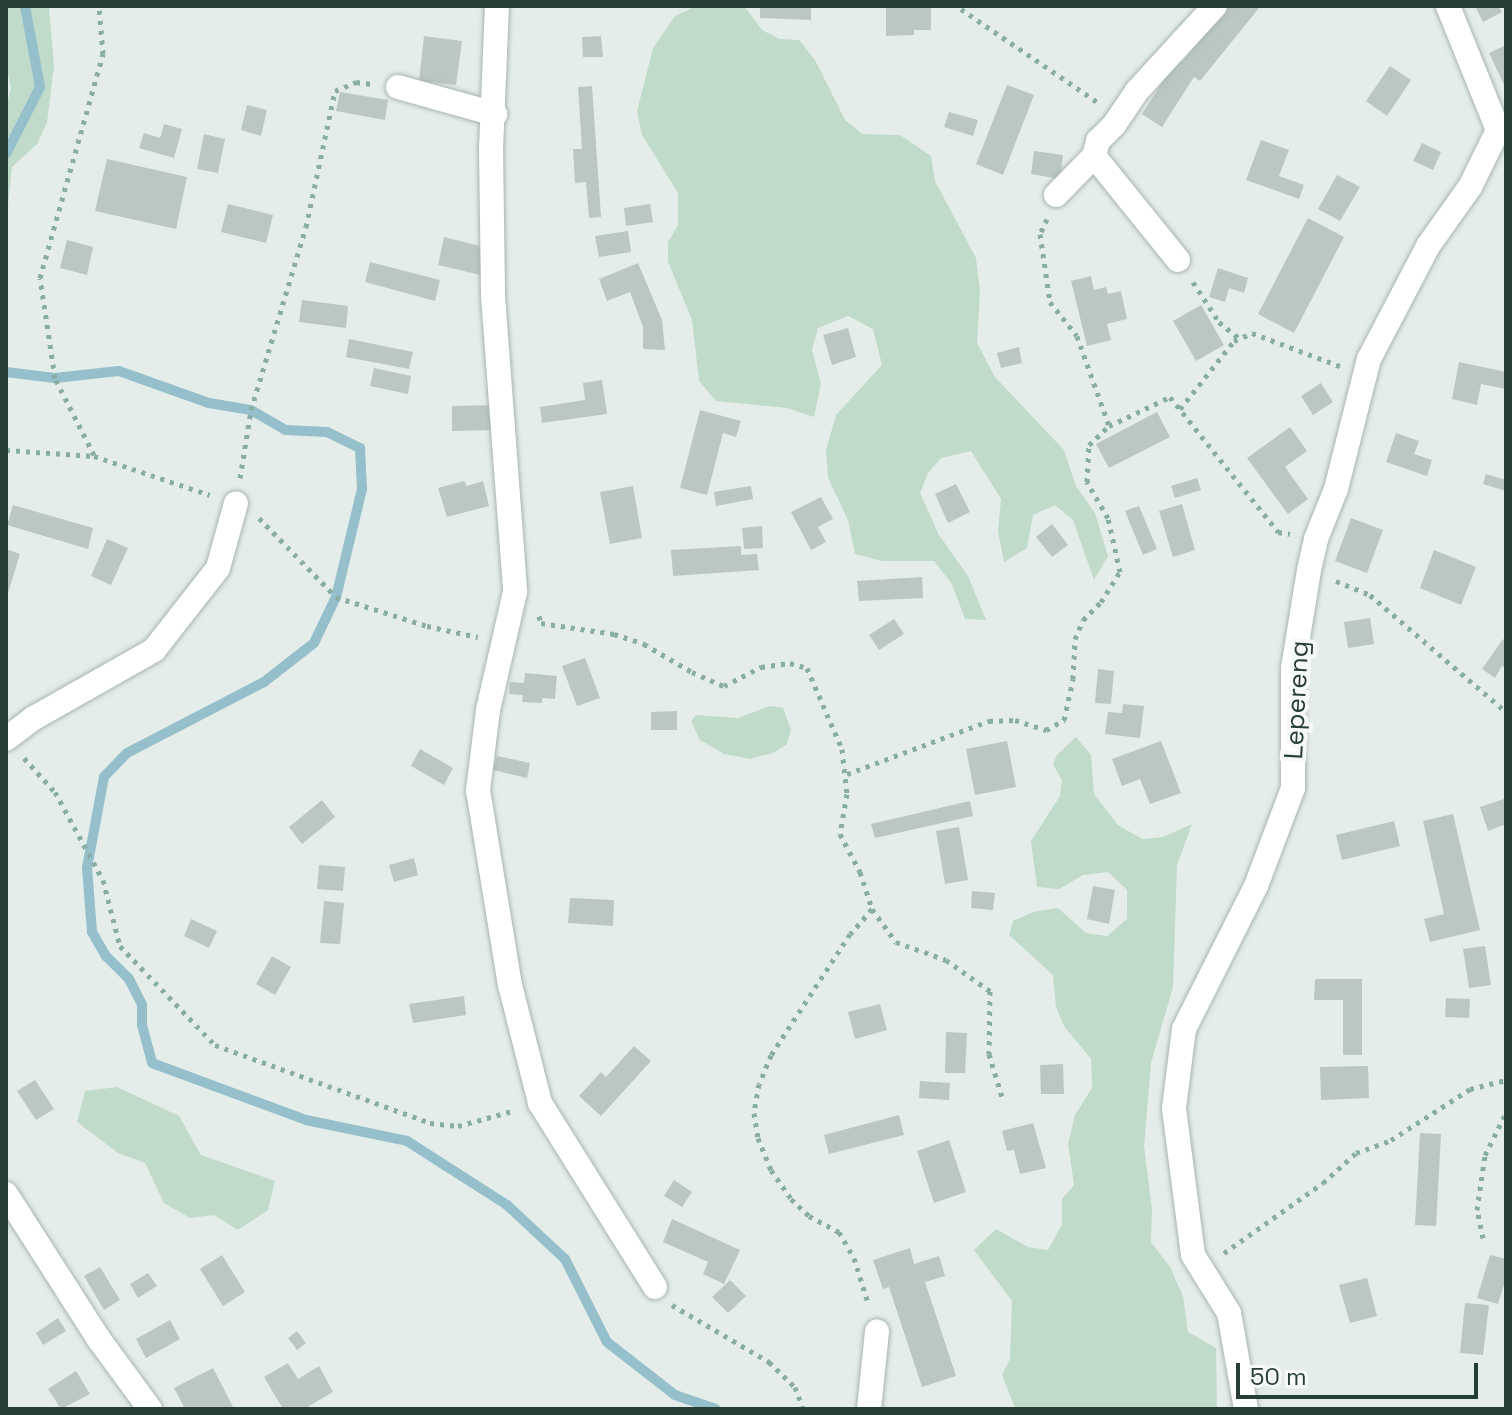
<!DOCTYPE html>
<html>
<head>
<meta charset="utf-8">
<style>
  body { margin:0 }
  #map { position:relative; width:1512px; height:1415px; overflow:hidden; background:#e5edea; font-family:"Space Grotesk",sans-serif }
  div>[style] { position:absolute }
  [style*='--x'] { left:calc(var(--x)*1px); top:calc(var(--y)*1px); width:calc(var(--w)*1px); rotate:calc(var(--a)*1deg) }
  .green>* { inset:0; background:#c1dbca }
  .stream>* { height:10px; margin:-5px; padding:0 5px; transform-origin:5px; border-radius:5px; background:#94bfcb }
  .building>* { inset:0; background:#bbc7c3 }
  .path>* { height:5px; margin-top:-2.5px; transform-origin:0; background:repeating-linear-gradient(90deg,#89ada4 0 4px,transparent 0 10px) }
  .roads { filter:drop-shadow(0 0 2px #a8b5b1) drop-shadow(0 0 2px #a8b5b1) }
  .minor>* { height:24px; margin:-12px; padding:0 12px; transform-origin:12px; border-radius:12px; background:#fff }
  span { translate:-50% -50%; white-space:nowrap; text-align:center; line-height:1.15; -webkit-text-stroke:8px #f6f9f8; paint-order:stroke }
  .street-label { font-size:26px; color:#263d38 }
  .frame { position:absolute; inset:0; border:8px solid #263d38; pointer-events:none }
  .scale { position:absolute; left:1236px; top:1363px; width:242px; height:36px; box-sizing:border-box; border:4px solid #263d38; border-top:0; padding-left:10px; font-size:24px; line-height:28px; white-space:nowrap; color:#263d38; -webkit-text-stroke:6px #f6f9f8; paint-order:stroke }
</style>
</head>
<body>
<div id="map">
  <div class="green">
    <div style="clip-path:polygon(6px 6px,49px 6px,54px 66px,47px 123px,37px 144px,12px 167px,6px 224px,6px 107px,11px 88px,6px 64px)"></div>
    <div style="clip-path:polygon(696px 6px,744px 6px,762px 30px,780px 39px,799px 40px,815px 60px,845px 120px,862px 134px,900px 135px,931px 156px,935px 181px,976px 258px,980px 291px,977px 343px,995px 377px,1064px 450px,1076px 486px,1095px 513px,1108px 556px,1094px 580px,1073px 520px,1055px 505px,1033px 515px,1027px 548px,1004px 562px,998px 531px,1001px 499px,971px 451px,941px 458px,928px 473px,920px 493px,939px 535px,968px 576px,986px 620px,965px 619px,952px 584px,934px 561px,882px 561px,855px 554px,848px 520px,828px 478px,826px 450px,836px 415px,882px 365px,873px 329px,848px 316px,818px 328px,812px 350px,821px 384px,814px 417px,787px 408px,716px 401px,699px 381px,692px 320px,668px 262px,668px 242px,678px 225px,678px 193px,642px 135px,637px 111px,653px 48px,675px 16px)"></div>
    <div style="clip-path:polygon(770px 706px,783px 708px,791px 730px,787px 744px,773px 753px,750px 759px,724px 754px,700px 740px,691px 721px,696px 715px,738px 718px)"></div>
    <div style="clip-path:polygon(1076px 737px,1091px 755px,1094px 794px,1118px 825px,1142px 839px,1163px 837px,1192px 824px,1177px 865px,1173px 987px,1151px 1063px,1144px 1146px,1152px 1210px,1151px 1242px,1170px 1267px,1183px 1296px,1188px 1332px,1216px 1348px,1217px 1409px,1015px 1408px,1002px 1375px,1010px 1359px,1012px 1301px,974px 1250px,996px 1229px,1028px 1247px,1048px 1250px,1062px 1224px,1062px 1199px,1074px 1185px,1068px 1144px,1075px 1115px,1092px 1088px,1091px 1059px,1064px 1026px,1056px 1007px,1053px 975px,1009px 935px,1013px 921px,1033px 912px,1058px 908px,1086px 933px,1107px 936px,1127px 919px,1127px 890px,1108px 872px,1083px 875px,1059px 889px,1037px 887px,1031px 841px,1060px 796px,1062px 780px,1053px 764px,1057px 755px)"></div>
    <div style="clip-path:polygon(117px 1087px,179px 1116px,201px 1155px,275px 1181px,268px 1210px,238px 1230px,214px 1215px,190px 1218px,164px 1203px,145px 1163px,118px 1153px,77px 1122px,85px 1091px)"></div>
  </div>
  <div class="stream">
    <div style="--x:6;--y:154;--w:75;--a:-63.1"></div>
    <div style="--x:40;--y:87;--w:82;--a:-100.5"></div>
    <div style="--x:6;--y:372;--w:49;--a:7"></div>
    <div style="--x:55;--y:378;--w:64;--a:-6.2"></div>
    <div style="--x:119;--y:371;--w:96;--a:19.6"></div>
    <div style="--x:209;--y:403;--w:43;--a:9.5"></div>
    <div style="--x:251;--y:410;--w:39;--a:30"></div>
    <div style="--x:285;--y:430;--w:42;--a:2.7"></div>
    <div style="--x:327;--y:432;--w:37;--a:26"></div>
    <div style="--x:360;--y:448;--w:41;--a:87.2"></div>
    <div style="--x:362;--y:489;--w:111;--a:103.5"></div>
    <div style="--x:336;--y:597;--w:51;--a:115.6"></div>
    <div style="--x:314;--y:643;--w:63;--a:142"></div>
    <div style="--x:264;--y:682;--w:154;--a:152.6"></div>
    <div style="--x:127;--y:753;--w:33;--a:134"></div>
    <div style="--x:104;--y:777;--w:93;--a:100.6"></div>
    <div style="--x:87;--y:868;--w:64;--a:85.5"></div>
    <div style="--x:92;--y:932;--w:28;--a:60"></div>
    <div style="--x:106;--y:956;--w:33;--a:45"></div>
    <div style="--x:129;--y:979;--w:29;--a:63"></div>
    <div style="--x:142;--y:1005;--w:20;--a:90"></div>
    <div style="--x:142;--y:1025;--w:39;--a:75"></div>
    <div style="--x:152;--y:1063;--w:164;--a:20.3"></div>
    <div style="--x:306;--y:1120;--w:103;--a:11.7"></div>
    <div style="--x:407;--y:1141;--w:119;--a:32.6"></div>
    <div style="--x:507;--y:1205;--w:79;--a:43"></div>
    <div style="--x:565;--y:1259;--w:93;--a:63.2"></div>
    <div style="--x:607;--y:1342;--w:86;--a:37.9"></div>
    <div style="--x:675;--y:1395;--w:43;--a:18.9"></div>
  </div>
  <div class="building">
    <div style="clip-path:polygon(760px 6px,811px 6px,811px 20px,760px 18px)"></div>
    <div style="clip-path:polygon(886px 6px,931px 6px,931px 30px,914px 30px,914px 35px,886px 36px)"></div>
    <div style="clip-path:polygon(1229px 6px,1259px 8px,1200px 81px,1194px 77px,1162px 127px,1142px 114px,1177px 59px,1182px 62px)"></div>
    <div style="clip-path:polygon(1475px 6px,1498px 6px,1502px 12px,1483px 22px)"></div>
    <div style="clip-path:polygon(424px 36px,462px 41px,456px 85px,419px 81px)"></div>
    <div style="clip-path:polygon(601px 36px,603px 57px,583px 57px,582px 37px)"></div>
    <div style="clip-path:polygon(1506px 45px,1506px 89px,1489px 53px)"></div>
    <div style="clip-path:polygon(1390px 66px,1411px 80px,1387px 116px,1366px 101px)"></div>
    <div style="clip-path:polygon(1007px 85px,1034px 95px,1003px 175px,976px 164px)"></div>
    <div style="clip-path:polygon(592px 86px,601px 217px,589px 218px,586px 182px,575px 183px,573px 149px,582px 149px,578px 87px)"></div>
    <div style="clip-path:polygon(340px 92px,388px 100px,385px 120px,336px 111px)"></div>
    <div style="clip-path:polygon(247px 105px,267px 110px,261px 136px,241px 130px)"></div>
    <div style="clip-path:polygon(949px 112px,978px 120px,973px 136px,944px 127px)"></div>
    <div style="clip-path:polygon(164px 124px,182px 129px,174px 158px,139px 148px,144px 133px,160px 138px)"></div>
    <div style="clip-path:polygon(204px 134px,225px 139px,218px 173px,197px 169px)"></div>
    <div style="clip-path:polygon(1261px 140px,1289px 150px,1279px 176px,1304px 185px,1299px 199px,1246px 180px)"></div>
    <div style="clip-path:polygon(1422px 143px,1441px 152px,1433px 170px,1413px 161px)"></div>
    <div style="clip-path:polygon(1034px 151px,1063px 155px,1060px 179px,1031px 174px)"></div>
    <div style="clip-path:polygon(107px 159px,187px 177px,176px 229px,95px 211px)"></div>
    <div style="clip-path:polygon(1337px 175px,1360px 187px,1340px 221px,1318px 209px)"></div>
    <div style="clip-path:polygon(228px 204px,273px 215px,266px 243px,221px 232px)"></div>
    <div style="clip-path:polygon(650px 204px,653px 222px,626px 226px,624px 208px)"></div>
    <div style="clip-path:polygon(1308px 218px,1344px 237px,1294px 333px,1258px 314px)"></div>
    <div style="clip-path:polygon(628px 231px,631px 252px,599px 257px,595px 236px)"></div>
    <div style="clip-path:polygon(444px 237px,492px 249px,485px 276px,438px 265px)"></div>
    <div style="clip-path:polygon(67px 240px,93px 247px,87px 275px,60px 268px)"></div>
    <div style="clip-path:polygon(370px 262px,440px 280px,435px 301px,365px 282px)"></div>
    <div style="clip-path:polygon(638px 263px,662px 320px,665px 350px,643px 349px,643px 327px,630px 292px,607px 301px,599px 279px)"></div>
    <div style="clip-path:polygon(1218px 268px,1248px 278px,1244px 293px,1229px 288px,1225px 302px,1209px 297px)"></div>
    <div style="clip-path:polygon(1091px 276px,1094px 290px,1106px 287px,1108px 294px,1121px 291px,1127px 319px,1107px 324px,1111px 340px,1087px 346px,1071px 281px)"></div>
    <div style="clip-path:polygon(302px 300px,348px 306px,346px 328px,299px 322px)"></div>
    <div style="clip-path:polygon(1201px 305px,1224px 345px,1196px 361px,1173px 321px)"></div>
    <div style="clip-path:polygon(848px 328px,856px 357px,832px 365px,823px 335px)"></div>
    <div style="clip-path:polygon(349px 339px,413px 352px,409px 369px,346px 357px)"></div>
    <div style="clip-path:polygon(1019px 347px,1022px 363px,1001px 368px,997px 353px)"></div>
    <div style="clip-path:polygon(1459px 362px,1506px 372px,1506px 389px,1481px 384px,1477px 405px,1452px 399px)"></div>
    <div style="clip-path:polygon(374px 368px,411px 376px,408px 394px,370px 386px)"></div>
    <div style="clip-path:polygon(602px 380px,607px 414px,542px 423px,540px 407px,585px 400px,583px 383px)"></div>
    <div style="clip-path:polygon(1321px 383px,1333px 402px,1313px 415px,1301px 396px)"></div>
    <div style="clip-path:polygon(494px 405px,495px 430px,452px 431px,452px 406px)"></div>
    <div style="clip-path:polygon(700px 410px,741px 421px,736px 437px,723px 433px,707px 495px,680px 488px)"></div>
    <div style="clip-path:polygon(1157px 412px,1170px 437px,1109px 468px,1096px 444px)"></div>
    <div style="clip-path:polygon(1290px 427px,1307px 451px,1285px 467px,1308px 499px,1288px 514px,1247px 458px)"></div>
    <div style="clip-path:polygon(1396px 433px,1419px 441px,1414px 454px,1432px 460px,1427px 476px,1386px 462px)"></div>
    <div style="clip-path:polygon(1486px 474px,1506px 480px,1506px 491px,1483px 484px)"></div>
    <div style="clip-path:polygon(1197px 478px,1201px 490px,1175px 498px,1171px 486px)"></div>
    <div style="clip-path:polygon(464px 481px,467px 486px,483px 481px,489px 506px,447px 517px,438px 488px)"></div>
    <div style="clip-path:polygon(956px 484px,970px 512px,948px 523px,935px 494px)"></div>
    <div style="clip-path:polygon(633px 486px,642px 538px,610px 544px,600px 492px)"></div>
    <div style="clip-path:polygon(751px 486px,753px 499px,716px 506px,714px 492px)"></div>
    <div style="clip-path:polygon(821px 497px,833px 519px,818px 527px,826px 542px,811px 550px,791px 512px)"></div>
    <div style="clip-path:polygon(1182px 504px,1195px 550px,1173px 557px,1159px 511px)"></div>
    <div style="clip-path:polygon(13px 505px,93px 528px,88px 549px,7px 525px)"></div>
    <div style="clip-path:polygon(1139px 506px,1157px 549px,1143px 555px,1125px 511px)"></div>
    <div style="clip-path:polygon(1351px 518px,1383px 530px,1367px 573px,1335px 561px)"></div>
    <div style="clip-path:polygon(1052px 524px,1068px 545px,1052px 557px,1036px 537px)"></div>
    <div style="clip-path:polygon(762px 526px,763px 548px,744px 549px,742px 528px)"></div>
    <div style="clip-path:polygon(107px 539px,128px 548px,111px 585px,91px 576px)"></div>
    <div style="clip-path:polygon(741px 546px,741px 555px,757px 554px,759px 570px,673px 576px,671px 550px)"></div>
    <div style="clip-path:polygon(6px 549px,20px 554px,7px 596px,6px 596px)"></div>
    <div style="clip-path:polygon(1434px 550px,1476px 567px,1461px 605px,1420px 588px)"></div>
    <div style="clip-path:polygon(922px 577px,923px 598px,859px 601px,857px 581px)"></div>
    <div style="clip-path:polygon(1370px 618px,1374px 644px,1348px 648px,1344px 622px)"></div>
    <div style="clip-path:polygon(894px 619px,904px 634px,879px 650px,869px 635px)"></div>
    <div style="clip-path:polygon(1503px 639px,1506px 642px,1506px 669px,1502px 666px,1495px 678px,1482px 669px)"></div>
    <div style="clip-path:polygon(585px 658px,600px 698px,577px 706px,562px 666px)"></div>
    <div style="clip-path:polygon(1098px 669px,1114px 671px,1111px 704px,1095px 703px)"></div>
    <div style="clip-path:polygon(525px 673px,557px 676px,555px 699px,542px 698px,542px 703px,522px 702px,523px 695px,509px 694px,510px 682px,524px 683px)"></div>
    <div style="clip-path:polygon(1123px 704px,1144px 706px,1140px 738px,1105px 734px,1108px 712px,1122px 713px)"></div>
    <div style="clip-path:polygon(677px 711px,677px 730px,651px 730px,651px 712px)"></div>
    <div style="clip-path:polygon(1007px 741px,1016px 787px,975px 795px,966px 749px)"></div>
    <div style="clip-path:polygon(1161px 741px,1181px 793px,1150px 804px,1140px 779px,1122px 786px,1112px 759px)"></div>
    <div style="clip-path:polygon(420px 749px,453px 768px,444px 785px,411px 766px)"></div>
    <div style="clip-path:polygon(497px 756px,530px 763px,527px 778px,493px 770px)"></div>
    <div style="clip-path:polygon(1504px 799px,1506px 824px,1488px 831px,1480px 807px)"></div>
    <div style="clip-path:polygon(322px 800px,335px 817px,302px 844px,289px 827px)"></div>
    <div style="clip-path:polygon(970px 801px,973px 816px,875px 838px,871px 824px)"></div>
    <div style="clip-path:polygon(1453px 814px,1480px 930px,1430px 942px,1424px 919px,1444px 914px,1423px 821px)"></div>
    <div style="clip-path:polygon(1394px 821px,1400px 846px,1342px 860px,1336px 835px)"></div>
    <div style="clip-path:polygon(959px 827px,968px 880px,945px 884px,936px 831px)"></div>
    <div style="clip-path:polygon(414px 858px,418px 875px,394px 882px,389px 865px)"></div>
    <div style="clip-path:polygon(319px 865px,345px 867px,343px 891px,317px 889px)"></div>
    <div style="clip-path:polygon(1093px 886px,1115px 890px,1109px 924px,1087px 919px)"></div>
    <div style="clip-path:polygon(972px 891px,995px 893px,993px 910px,971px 908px)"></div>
    <div style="clip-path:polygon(570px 898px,614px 900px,613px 926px,568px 923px)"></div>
    <div style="clip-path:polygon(324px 901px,344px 903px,340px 944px,320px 943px)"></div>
    <div style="clip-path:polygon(191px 919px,217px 931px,209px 948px,184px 936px)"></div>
    <div style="clip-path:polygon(1485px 946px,1491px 985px,1469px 988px,1463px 949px)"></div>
    <div style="clip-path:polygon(272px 956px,291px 967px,275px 995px,256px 984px)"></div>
    <div style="clip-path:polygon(1315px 979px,1362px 979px,1362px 1055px,1343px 1055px,1343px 1000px,1314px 1000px)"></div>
    <div style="clip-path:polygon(464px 996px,466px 1015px,413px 1023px,409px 1004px)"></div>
    <div style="clip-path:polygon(1446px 998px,1470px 999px,1469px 1018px,1445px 1017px)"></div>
    <div style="clip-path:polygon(880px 1004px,887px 1030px,855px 1039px,848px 1012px)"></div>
    <div style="clip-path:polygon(946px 1032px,967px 1033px,965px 1073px,945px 1073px)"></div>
    <div style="clip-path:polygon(634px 1046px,651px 1061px,601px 1116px,579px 1096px,601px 1072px,606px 1077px)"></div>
    <div style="clip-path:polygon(1063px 1064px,1064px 1094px,1041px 1094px,1040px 1065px)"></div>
    <div style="clip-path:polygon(1368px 1066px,1369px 1098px,1321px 1100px,1320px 1067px)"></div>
    <div style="clip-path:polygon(35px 1080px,54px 1109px,36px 1120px,17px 1091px)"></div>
    <div style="clip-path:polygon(920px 1081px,950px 1083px,949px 1100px,919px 1098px)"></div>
    <div style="clip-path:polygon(899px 1115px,904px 1135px,829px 1154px,824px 1135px)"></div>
    <div style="clip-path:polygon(1033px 1123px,1046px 1168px,1020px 1174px,1014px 1150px,1007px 1151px,1002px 1131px)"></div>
    <div style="clip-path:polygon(1420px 1133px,1441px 1134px,1436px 1226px,1415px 1225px)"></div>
    <div style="clip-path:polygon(949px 1140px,966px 1192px,934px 1203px,917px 1151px)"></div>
    <div style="clip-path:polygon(674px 1180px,692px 1192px,682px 1207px,664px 1196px)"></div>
    <div style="clip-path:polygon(672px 1219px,740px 1250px,724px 1284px,703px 1274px,708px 1262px,663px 1242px)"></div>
    <div style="clip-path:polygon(910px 1248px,914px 1264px,939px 1256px,945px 1276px,925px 1282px,956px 1376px,922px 1387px,889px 1287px,883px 1289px,873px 1260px)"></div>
    <div style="clip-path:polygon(222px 1255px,245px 1292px,223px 1306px,200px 1269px)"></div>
    <div style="clip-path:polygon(1490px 1255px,1506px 1259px,1506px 1278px,1498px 1304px,1477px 1298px)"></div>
    <div style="clip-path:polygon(100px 1267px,120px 1300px,104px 1310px,84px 1276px)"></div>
    <div style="clip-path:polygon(148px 1273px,157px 1286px,138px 1298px,130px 1284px)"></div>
    <div style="clip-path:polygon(1367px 1278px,1377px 1316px,1350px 1323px,1339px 1285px)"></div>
    <div style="clip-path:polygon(730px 1280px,746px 1296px,728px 1313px,712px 1297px)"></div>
    <div style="clip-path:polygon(1465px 1303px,1489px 1305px,1483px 1355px,1460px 1353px)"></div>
    <div style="clip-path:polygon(58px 1318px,66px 1331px,43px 1345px,36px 1333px)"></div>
    <div style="clip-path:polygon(170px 1320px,180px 1339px,146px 1358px,136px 1339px)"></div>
    <div style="clip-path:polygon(297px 1331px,306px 1343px,297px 1350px,288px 1338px)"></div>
    <div style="clip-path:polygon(288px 1363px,298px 1379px,319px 1366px,333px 1392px,304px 1409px,283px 1409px,264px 1377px)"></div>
    <div style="clip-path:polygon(213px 1368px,234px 1409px,185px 1409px,174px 1388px)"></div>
    <div style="clip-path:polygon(76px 1371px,90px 1394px,61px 1409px,48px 1389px)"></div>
  </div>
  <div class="path">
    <div style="--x:961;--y:9;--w:167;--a:34.3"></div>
    <div style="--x:1047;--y:219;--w:17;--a:115"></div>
    <div style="--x:1040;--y:234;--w:69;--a:81.6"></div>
    <div style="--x:1050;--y:302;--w:43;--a:51.5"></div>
    <div style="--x:1077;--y:336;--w:96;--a:70.4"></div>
    <div style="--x:1109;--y:426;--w:68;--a:-25.4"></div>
    <div style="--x:1170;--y:397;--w:173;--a:51.3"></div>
    <div style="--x:1278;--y:532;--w:12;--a:9"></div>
    <div style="--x:1193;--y:282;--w:48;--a:57"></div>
    <div style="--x:1219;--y:322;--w:27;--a:39"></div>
    <div style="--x:1180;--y:409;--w:87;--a:-51.5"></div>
    <div style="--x:1234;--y:341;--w:20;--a:-24"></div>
    <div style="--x:1252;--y:333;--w:94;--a:20.6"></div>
    <div style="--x:6;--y:450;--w:88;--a:3.9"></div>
    <div style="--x:94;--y:456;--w:122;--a:18.6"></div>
    <div style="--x:94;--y:455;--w:86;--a:-116.9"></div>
    <div style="--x:55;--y:378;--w:101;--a:-98.5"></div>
    <div style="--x:40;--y:278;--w:233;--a:-74.3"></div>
    <div style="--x:103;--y:54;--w:48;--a:-94.8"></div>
    <div style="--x:240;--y:478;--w:69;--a:-80.8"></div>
    <div style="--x:251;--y:410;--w:191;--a:-73.3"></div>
    <div style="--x:306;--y:227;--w:139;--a:-78"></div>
    <div style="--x:335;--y:91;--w:23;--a:-23"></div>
    <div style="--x:356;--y:82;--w:16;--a:7"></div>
    <div style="--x:259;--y:518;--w:110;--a:45.7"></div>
    <div style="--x:336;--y:597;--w:96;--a:17.7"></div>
    <div style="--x:427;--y:626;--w:52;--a:12.2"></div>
    <div style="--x:1336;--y:581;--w:37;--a:22"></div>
    <div style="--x:1370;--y:595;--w:179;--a:40.7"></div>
    <div style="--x:539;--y:616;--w:7;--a:74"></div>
    <div style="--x:541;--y:623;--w:74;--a:8.6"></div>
    <div style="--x:614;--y:634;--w:32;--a:18"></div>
    <div style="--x:644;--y:644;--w:56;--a:30.3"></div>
    <div style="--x:692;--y:672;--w:35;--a:24"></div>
    <div style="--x:724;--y:686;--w:42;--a:-27.2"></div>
    <div style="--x:761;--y:667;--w:29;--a:-8"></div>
    <div style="--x:790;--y:663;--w:18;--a:16"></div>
    <div style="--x:807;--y:668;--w:88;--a:66.6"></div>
    <div style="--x:842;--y:749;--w:45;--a:83.7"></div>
    <div style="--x:847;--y:794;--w:41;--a:99.9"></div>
    <div style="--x:840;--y:834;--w:43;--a:62.2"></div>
    <div style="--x:860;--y:872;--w:39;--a:72"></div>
    <div style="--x:872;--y:909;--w:33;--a:131"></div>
    <div style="--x:850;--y:934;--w:145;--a:123.1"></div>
    <div style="--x:771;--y:1055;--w:31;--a:112"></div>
    <div style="--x:759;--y:1084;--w:29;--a:100"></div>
    <div style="--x:754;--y:1113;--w:25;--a:81"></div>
    <div style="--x:758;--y:1138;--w:35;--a:68"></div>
    <div style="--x:771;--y:1170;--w:35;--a:55"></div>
    <div style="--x:791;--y:1199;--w:25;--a:43"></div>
    <div style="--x:809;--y:1216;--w:34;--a:28"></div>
    <div style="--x:839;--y:1232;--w:30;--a:60"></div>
    <div style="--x:854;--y:1258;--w:50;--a:72.6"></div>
    <div style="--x:24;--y:758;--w:46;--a:47.6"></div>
    <div style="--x:55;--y:792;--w:100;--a:61.4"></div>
    <div style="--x:103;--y:880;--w:68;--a:75.6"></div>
    <div style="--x:120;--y:946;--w:137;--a:46.2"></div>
    <div style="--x:215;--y:1045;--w:229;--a:19.9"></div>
    <div style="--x:430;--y:1123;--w:28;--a:6"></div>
    <div style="--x:458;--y:1126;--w:60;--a:-15.4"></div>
    <div style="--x:847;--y:774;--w:152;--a:-20.5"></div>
    <div style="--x:989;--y:721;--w:26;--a:-2"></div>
    <div style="--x:1015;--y:720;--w:33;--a:18"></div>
    <div style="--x:1046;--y:730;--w:21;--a:-29"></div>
    <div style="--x:1064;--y:720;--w:42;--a:-77.6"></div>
    <div style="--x:1073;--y:679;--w:40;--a:-87.1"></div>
    <div style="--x:1075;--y:639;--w:21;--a:-67"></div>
    <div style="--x:1083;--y:620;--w:25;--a:-45"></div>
    <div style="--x:1101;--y:602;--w:36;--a:-58"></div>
    <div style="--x:1120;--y:572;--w:55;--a:-102.5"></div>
    <div style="--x:1108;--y:518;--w:42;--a:-120.3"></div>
    <div style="--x:1087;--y:482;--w:37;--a:-87"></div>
    <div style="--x:1089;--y:445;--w:28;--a:-44"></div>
    <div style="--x:872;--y:909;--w:41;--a:54"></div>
    <div style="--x:896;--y:942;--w:53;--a:19.8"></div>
    <div style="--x:946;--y:960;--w:54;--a:35.2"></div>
    <div style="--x:990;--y:991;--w:63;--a:90.9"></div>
    <div style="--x:989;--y:1054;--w:45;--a:73.2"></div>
    <div style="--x:1483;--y:1238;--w:29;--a:-102"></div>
    <div style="--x:1477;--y:1210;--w:56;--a:-81.7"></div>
    <div style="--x:1485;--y:1155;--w:47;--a:-63.4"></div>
    <div style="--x:1224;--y:1253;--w:121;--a:-35.3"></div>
    <div style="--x:1323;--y:1183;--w:45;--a:-42.3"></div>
    <div style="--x:1356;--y:1153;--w:37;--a:-20"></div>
    <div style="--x:1391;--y:1140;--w:94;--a:-32.8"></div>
    <div style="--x:1470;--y:1089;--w:37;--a:-14"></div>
    <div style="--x:672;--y:1305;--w:113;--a:30.4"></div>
    <div style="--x:769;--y:1362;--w:36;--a:44"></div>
    <div style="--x:795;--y:1387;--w:23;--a:70"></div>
  </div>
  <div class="roads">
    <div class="minor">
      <div style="--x:497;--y:6;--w:142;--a:92.4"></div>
      <div style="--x:491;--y:148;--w:148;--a:89.2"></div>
      <div style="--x:493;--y:296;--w:297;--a:85.7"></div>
      <div style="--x:515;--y:592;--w:121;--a:102.9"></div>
      <div style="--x:488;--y:710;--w:81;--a:97.1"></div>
      <div style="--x:478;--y:790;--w:198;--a:80.7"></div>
      <div style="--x:510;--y:985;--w:122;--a:75.7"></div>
      <div style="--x:540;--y:1103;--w:217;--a:58"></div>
      <div style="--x:398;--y:87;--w:101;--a:15.6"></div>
      <div style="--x:1056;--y:195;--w:54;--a:-45.7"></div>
      <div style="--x:1178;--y:260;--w:134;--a:-128.9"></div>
      <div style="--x:1094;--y:156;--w:16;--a:-75"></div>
      <div style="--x:1098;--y:141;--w:23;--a:-45"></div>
      <div style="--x:1114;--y:125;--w:41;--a:-55.9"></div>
      <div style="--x:1137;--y:91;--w:115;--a:-47.5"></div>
      <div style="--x:6;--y:739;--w:35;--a:-37"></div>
      <div style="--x:34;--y:718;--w:138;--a:-29.5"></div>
      <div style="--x:154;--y:650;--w:104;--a:-52"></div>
      <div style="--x:218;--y:568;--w:67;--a:-74.5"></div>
      <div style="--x:6;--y:1194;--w:171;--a:57.4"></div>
      <div style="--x:98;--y:1338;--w:88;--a:53.8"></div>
      <div style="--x:869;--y:1409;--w:78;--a:-84.1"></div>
      <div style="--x:1246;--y:1409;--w:97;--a:-100"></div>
      <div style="--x:1229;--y:1313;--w:68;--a:-121.8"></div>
      <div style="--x:1193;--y:1255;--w:148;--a:-97.4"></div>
      <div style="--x:1174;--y:1108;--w:80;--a:-82.8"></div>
      <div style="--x:1184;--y:1029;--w:160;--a:-63.3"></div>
      <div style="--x:1256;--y:886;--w:105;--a:-69.3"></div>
      <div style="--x:1293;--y:788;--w:120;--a:-90"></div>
      <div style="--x:1293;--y:668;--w:99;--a:-80.7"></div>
      <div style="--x:1309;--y:570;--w:32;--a:-77"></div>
      <div style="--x:1316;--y:539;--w:54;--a:-68.2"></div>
      <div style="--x:1336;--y:489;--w:134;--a:-75.8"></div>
      <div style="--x:1369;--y:359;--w:127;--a:-62.4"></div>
      <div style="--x:1428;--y:246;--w:72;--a:-54.6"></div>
      <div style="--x:1470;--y:187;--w:64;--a:-63.8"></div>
      <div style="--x:1498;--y:130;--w:134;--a:-112"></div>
    </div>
  </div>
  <div class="street-label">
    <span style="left:1297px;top:700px;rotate:-87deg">Lepereng</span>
  </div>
  <div class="frame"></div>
  <div class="scale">50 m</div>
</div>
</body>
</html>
